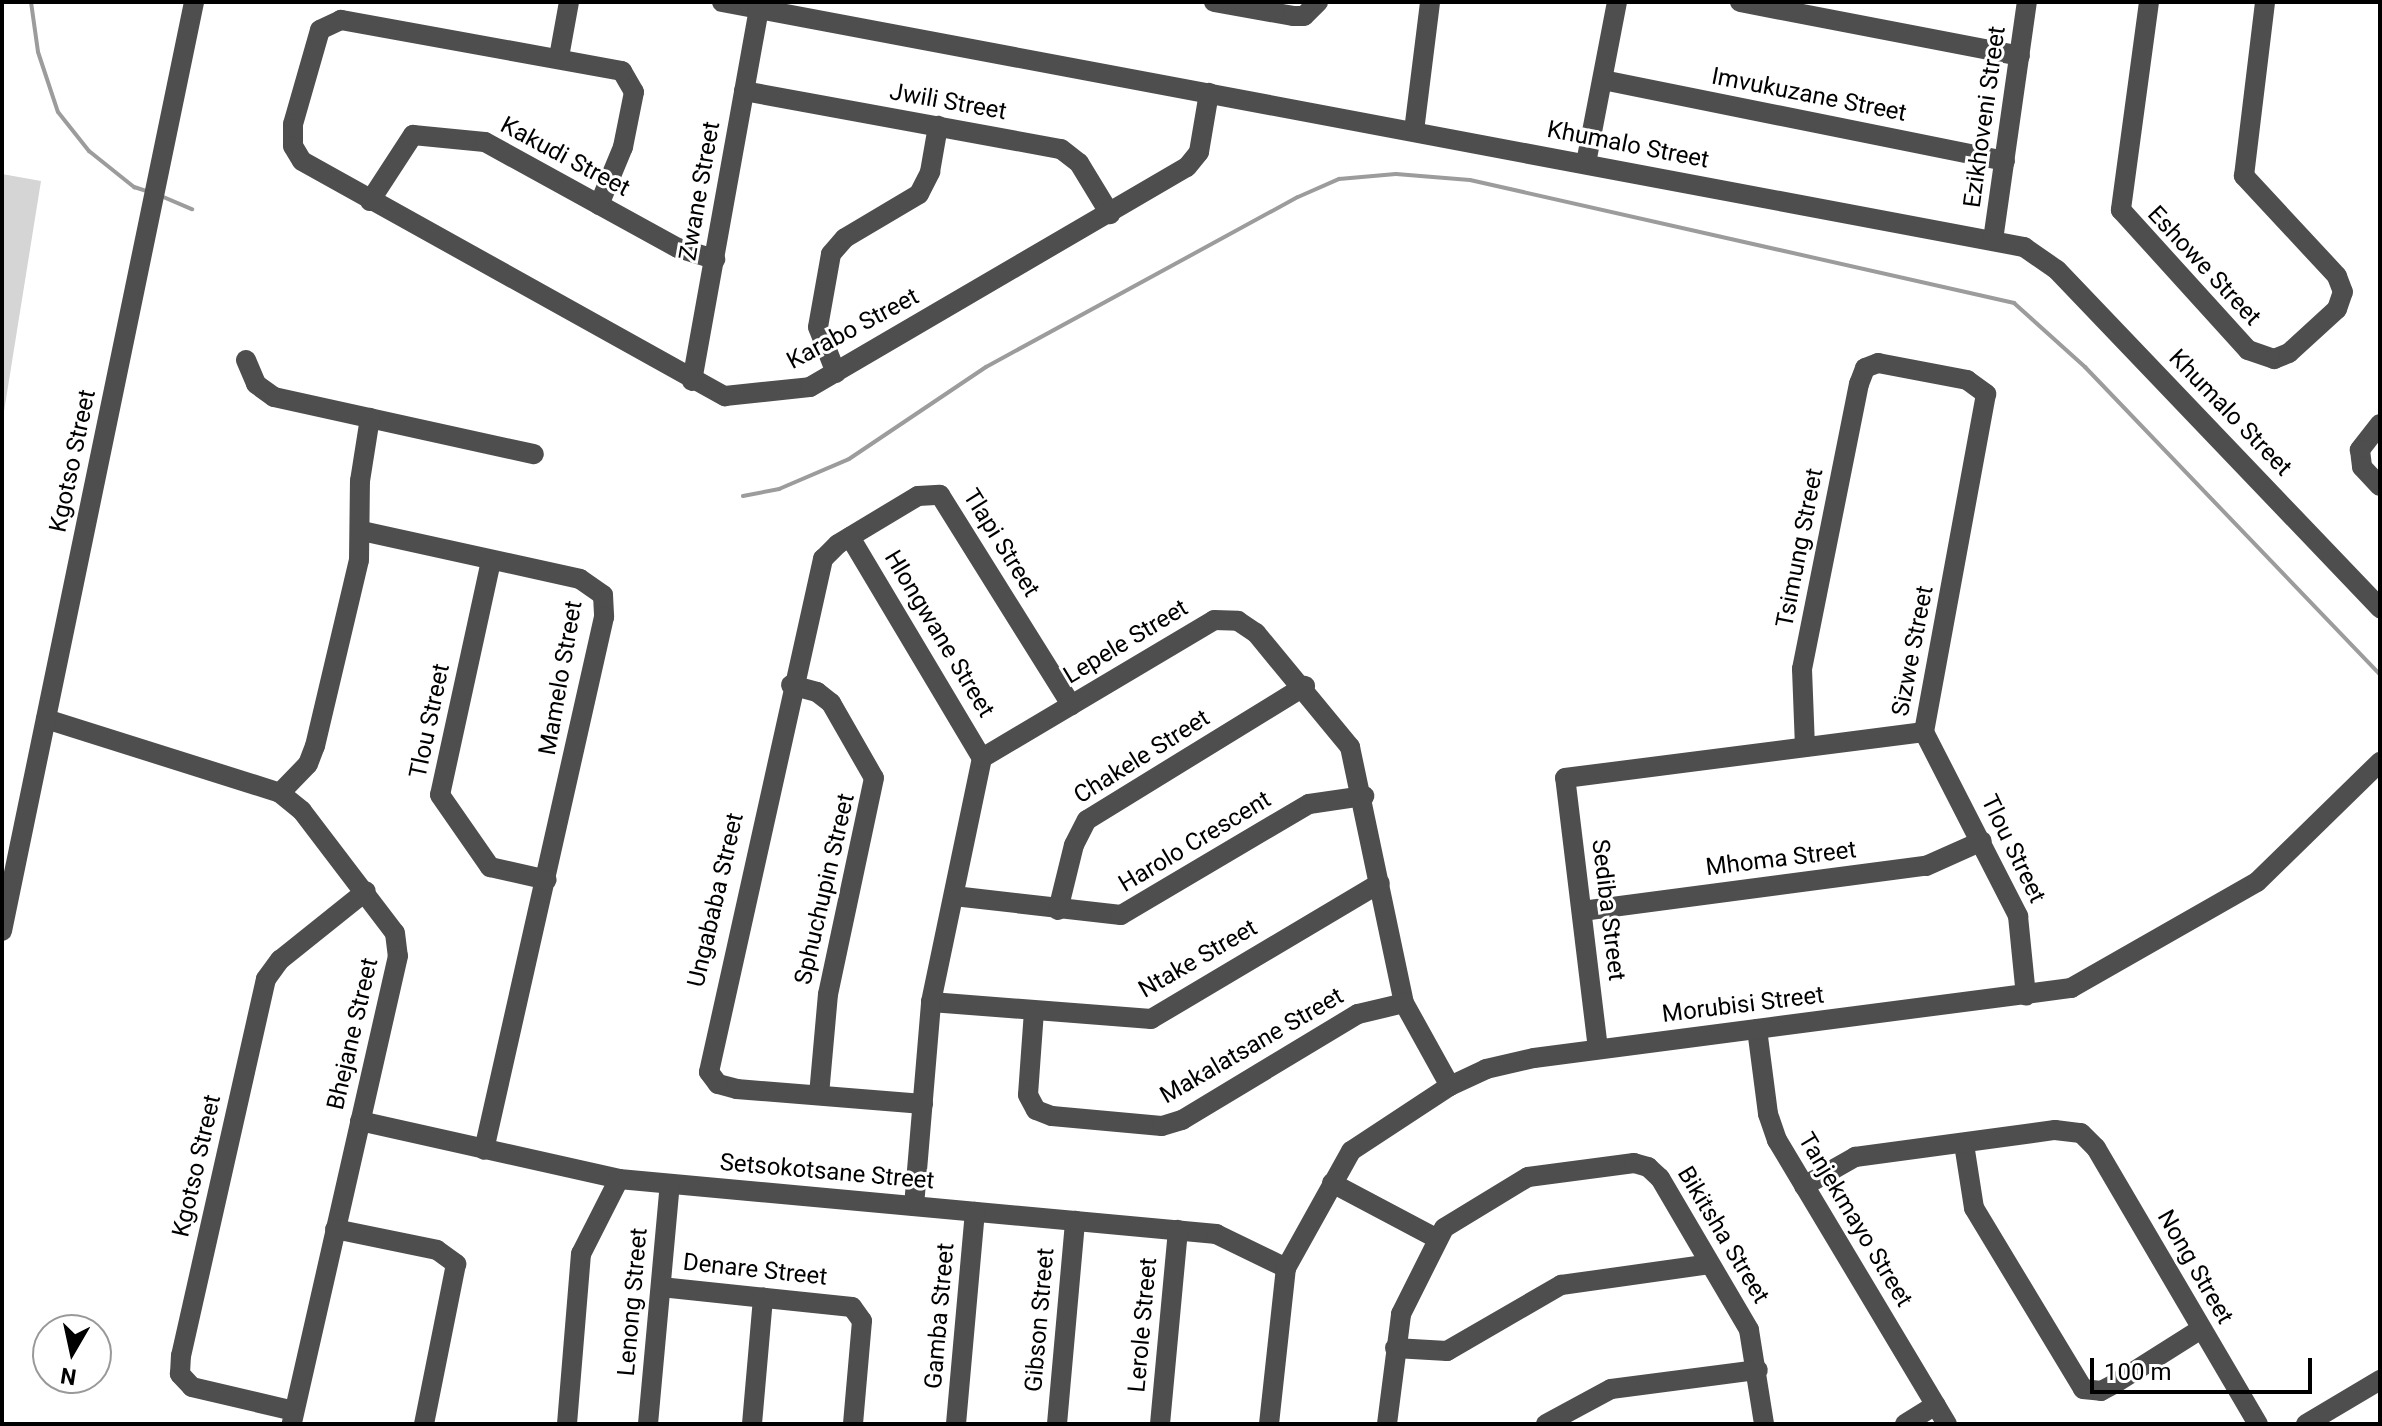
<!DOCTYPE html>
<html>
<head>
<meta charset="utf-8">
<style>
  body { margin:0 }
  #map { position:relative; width:2382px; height:1426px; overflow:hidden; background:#fff; font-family:Roboto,sans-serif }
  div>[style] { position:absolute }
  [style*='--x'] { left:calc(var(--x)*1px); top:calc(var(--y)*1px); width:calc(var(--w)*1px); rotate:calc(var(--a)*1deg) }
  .green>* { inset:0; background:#d5d5d5 }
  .stream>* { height:4px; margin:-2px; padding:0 2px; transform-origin:2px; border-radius:2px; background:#9c9c9c }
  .minor>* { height:20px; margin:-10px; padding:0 10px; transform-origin:10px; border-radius:10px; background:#4e4e4e }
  span { translate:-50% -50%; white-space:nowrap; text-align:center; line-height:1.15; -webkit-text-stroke:6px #fff; paint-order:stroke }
  .street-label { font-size:24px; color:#000 }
  .frame { position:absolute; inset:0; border:4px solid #000; pointer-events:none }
  .north { position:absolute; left:32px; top:1314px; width:80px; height:80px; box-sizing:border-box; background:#fff; border:2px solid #999; border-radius:50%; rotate:189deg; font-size:22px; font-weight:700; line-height:32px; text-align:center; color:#000 }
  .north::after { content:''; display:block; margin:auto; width:28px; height:36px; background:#000; clip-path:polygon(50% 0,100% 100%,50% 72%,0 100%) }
  .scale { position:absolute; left:2090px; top:1358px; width:222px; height:36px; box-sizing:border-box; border:4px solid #000; border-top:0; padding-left:10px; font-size:24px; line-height:28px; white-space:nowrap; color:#000; -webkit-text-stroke:6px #fff; paint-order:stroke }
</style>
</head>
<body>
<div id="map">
  <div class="green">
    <div style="clip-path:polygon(2px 174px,41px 181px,2px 424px)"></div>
  </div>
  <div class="stream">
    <div style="--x:31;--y:2;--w:50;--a:82"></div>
    <div style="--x:38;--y:52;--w:63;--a:71.6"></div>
    <div style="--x:58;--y:112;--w:50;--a:51.5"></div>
    <div style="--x:89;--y:151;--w:58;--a:38.7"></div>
    <div style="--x:134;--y:187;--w:16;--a:18"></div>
    <div style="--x:161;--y:196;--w:34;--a:23"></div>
    <div style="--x:743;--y:496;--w:37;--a:-11"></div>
    <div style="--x:779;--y:489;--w:76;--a:-23.2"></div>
    <div style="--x:849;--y:459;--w:165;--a:-33.9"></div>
    <div style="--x:986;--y:367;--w:355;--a:-28.6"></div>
    <div style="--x:1298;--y:197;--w:45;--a:-23.7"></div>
    <div style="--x:1339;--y:179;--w:57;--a:-5"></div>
    <div style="--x:1396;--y:174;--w:74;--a:4.6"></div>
    <div style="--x:1470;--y:180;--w:558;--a:12.74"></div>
    <div style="--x:2014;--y:303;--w:96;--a:42"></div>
    <div style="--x:2085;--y:367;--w:426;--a:46.2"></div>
  </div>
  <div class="minor">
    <div style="--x:722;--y:2;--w:1325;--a:10.66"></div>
    <div style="--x:2024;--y:247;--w:40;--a:34.9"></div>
    <div style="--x:2057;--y:270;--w:468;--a:46.3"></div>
    <div style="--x:1214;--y:2;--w:80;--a:10"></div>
    <div style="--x:1293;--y:16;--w:11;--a:0"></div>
    <div style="--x:1304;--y:16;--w:20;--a:-45"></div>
    <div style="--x:1740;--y:2;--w:285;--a:10.9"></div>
    <div style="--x:2149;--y:2;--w:210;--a:97.7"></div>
    <div style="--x:2121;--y:210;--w:189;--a:47.8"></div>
    <div style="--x:2248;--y:350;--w:28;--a:19"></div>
    <div style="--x:2274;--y:359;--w:16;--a:-22"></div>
    <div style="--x:2289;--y:353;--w:65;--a:-42.5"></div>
    <div style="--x:2337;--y:309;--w:18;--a:-71"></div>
    <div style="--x:2343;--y:292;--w:17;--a:-111"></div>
    <div style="--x:2337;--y:276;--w:137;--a:-132.9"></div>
    <div style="--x:2244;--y:176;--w:175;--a:-83.1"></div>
    <div style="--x:559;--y:57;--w:56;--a:-79.7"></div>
    <div style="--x:1603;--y:80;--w:410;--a:11.4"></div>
    <div style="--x:744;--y:91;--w:322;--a:10.4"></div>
    <div style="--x:1061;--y:149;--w:23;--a:38"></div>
    <div style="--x:1079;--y:163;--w:60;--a:58.7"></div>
    <div style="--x:1414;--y:131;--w:130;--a:-82.9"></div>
    <div style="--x:1586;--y:163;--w:164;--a:-79.1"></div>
    <div style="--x:370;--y:201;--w:79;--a:-56.9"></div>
    <div style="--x:413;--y:135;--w:72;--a:5.6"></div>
    <div style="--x:485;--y:142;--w:220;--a:28.8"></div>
    <div style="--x:678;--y:248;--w:39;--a:17"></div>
    <div style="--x:599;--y:205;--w:63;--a:-67.5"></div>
    <div style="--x:623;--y:147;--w:56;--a:-78.7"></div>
    <div style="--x:634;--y:92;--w:24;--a:-120"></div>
    <div style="--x:622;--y:71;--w:286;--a:-169.7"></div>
    <div style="--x:341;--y:20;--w:23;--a:155"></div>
    <div style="--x:320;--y:30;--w:98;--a:106"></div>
    <div style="--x:293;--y:124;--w:22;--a:90"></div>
    <div style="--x:293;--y:146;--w:17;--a:59"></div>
    <div style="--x:302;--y:161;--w:484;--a:29.1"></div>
    <div style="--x:725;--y:396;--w:85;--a:-6"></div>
    <div style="--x:810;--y:387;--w:436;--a:-30.3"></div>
    <div style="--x:1187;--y:167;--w:19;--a:-51"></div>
    <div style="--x:1199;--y:152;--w:60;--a:-80.4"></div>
    <div style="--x:1993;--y:240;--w:240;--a:-81.9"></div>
    <div style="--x:246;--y:360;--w:26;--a:67"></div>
    <div style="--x:256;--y:384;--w:22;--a:36"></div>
    <div style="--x:274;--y:397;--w:266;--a:12.4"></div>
    <div style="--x:836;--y:373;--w:49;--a:-111.4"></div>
    <div style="--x:818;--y:327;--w:74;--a:-79.9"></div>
    <div style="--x:831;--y:254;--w:21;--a:-49"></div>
    <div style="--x:845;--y:238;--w:86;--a:-30.7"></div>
    <div style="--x:919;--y:194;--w:25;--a:-63"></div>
    <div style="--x:930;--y:172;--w:47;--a:-80.1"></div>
    <div style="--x:692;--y:381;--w:378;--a:-79.8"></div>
    <div style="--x:2380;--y:424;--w:33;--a:128"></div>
    <div style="--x:2360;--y:450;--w:17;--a:83"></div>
    <div style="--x:2362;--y:467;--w:26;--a:47"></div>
    <div style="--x:362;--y:531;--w:223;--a:12.4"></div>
    <div style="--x:580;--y:579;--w:28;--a:35"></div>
    <div style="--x:603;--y:595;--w:22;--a:87"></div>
    <div style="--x:604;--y:617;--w:546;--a:102.69"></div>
    <div style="--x:850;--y:537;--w:257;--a:59.2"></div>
    <div style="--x:491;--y:561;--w:239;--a:102.3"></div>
    <div style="--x:440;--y:795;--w:88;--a:55.2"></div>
    <div style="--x:490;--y:867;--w:58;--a:12.8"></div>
    <div style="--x:791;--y:685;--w:27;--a:15"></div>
    <div style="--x:817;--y:692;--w:18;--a:38"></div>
    <div style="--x:831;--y:703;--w:86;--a:60.2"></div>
    <div style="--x:874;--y:778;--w:221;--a:102"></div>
    <div style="--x:828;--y:994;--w:100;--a:95.1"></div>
    <div style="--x:46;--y:719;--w:245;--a:17.5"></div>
    <div style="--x:280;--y:793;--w:28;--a:39"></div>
    <div style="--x:302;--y:811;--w:153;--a:52.7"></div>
    <div style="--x:395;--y:933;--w:23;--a:83"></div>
    <div style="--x:398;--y:956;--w:480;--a:102.8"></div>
    <div style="--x:1924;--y:732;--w:207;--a:62.9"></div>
    <div style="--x:2018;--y:916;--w:80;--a:84.3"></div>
    <div style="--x:1805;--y:747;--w:78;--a:-92.2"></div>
    <div style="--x:1802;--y:669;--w:291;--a:-78.7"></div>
    <div style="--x:1859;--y:384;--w:17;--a:-69"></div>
    <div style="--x:1865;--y:368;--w:14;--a:-21"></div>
    <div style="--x:1878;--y:363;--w:91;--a:10.8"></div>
    <div style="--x:1967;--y:380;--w:24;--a:36"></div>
    <div style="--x:1986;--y:394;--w:344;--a:100.4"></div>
    <div style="--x:280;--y:793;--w:40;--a:-46"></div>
    <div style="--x:308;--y:764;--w:19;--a:-69"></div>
    <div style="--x:315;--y:746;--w:191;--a:-76.7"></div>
    <div style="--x:359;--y:560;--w:79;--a:-89.3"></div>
    <div style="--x:360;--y:481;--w:64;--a:-81"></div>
    <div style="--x:954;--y:896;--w:168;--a:6.5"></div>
    <div style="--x:1121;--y:915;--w:218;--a:-30.6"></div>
    <div style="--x:1309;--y:804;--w:56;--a:-8.3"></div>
    <div style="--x:1058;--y:910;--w:67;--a:-76.2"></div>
    <div style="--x:1074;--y:845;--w:28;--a:-63"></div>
    <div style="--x:1087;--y:820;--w:256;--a:-31.6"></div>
    <div style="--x:1582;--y:911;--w:347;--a:-7.5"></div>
    <div style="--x:1926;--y:866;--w:61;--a:-24.1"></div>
    <div style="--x:2;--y:931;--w:949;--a:-78.32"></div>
    <div style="--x:931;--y:1002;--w:221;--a:4.4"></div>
    <div style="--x:1151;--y:1019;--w:266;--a:-30.7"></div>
    <div style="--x:1034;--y:1011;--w:84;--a:94.1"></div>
    <div style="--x:1028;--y:1095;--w:17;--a:62"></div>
    <div style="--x:1036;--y:1110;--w:17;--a:21"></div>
    <div style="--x:1052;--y:1116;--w:110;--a:5.2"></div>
    <div style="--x:1162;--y:1126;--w:21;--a:-17"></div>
    <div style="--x:1182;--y:1120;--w:205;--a:-31.1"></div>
    <div style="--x:1358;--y:1014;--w:47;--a:-13.4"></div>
    <div style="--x:1757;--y:1029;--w:86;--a:82.6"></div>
    <div style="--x:1768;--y:1114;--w:28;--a:71"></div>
    <div style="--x:1777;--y:1140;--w:331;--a:59.1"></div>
    <div style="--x:1598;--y:1049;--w:273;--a:-96.9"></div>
    <div style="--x:1565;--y:778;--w:362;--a:-7.3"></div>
    <div style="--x:923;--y:1104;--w:187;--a:-175.4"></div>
    <div style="--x:737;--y:1089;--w:20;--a:-165"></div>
    <div style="--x:718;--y:1084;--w:15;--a:-127"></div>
    <div style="--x:709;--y:1072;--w:526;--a:-77.47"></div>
    <div style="--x:823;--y:559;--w:21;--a:-45"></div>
    <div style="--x:838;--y:544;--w:93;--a:-31"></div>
    <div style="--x:918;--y:496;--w:22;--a:-3"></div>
    <div style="--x:940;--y:495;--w:248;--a:58"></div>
    <div style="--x:360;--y:1121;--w:265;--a:12.6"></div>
    <div style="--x:619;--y:1179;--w:600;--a:5.26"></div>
    <div style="--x:1216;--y:1234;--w:78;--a:25.9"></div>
    <div style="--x:1964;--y:1144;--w:65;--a:81.1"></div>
    <div style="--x:1974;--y:1208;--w:211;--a:58.9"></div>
    <div style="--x:2083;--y:1389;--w:18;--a:6"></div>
    <div style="--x:2101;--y:1391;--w:15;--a:-28"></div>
    <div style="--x:2114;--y:1384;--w:103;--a:-32.3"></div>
    <div style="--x:1332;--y:1183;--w:118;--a:27.9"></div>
    <div style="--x:1804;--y:1186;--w:59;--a:-29.6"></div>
    <div style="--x:1855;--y:1157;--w:202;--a:-7.7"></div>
    <div style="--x:2055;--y:1130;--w:26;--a:7"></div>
    <div style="--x:2081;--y:1133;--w:21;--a:45"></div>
    <div style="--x:2096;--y:1148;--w:320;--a:59.6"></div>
    <div style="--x:914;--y:1206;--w:205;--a:-85.2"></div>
    <div style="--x:931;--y:1002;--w:249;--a:-78.2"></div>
    <div style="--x:982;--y:758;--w:270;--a:-30.7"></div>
    <div style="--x:1214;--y:620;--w:24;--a:2"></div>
    <div style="--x:1238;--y:621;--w:22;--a:34"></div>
    <div style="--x:1256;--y:633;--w:148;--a:50.5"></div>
    <div style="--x:1350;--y:747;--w:262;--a:78.1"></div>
    <div style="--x:1404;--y:1003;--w:95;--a:61"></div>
    <div style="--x:335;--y:1229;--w:104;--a:11.6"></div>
    <div style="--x:437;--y:1250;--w:24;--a:36"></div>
    <div style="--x:456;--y:1264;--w:163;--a:101.3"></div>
    <div style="--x:661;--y:1287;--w:192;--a:6"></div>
    <div style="--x:852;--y:1307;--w:17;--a:54"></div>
    <div style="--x:862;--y:1321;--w:103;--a:95"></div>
    <div style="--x:1395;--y:1348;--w:52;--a:3.3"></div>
    <div style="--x:1447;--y:1351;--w:132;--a:-30.1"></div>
    <div style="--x:1561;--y:1285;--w:150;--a:-8"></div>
    <div style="--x:294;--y:1411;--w:105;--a:-166.8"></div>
    <div style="--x:192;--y:1387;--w:18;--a:-133"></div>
    <div style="--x:180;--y:1374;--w:18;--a:-87"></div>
    <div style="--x:181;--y:1356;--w:386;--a:-77.3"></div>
    <div style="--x:266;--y:979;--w:24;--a:-54"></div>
    <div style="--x:280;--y:960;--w:110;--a:-38.7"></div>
    <div style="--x:567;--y:1424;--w:171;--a:-85.3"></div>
    <div style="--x:581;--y:1254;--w:84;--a:-63.1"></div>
    <div style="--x:648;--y:1424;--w:241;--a:-84.8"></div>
    <div style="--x:752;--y:1424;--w:127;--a:-85"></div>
    <div style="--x:956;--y:1424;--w:213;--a:-84.9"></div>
    <div style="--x:1057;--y:1424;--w:204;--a:-84.9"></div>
    <div style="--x:1160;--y:1424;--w:195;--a:-84.7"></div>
    <div style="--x:1269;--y:1424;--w:157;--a:-83.8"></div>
    <div style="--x:1286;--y:1268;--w:134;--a:-60.9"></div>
    <div style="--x:1351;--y:1151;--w:118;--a:-33.3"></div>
    <div style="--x:1450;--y:1086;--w:40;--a:-25"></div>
    <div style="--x:1486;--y:1069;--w:49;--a:-12.9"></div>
    <div style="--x:1534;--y:1058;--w:542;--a:-7.43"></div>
    <div style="--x:2071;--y:988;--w:214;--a:-29.7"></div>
    <div style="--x:2257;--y:882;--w:172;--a:-44.3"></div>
    <div style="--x:1387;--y:1424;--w:111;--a:-82.7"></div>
    <div style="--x:1401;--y:1314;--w:96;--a:-63.4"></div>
    <div style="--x:1444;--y:1228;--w:98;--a:-31.3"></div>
    <div style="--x:1528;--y:1177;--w:107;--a:-7.5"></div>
    <div style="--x:1634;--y:1163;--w:15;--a:16"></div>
    <div style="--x:1648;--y:1167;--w:16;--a:43"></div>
    <div style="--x:1660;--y:1178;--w:176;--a:59.6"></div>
    <div style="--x:1749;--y:1330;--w:95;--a:80.9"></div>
    <div style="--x:1546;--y:1424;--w:74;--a:-28.3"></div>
    <div style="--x:1611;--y:1389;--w:148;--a:-7.4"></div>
    <div style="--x:1905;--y:1424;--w:36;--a:-32"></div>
    <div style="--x:2306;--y:1424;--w:86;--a:-30.7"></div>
  </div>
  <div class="street-label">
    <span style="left:1809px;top:95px;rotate:11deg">Imvukuzane Street</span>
    <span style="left:948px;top:102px;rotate:10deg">Jwili Street</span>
    <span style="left:1985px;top:117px;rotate:-82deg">Ezikhoveni Street</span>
    <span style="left:1628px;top:145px;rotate:11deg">Khumalo Street</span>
    <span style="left:565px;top:157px;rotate:28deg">Kakudi Street</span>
    <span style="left:700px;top:191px;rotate:-80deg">Zwane Street</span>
    <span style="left:2204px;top:266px;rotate:47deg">Eshowe Street</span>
    <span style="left:853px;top:329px;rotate:-28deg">Karabo Street</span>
    <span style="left:2230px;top:413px;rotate:46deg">Khumalo Street</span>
    <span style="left:73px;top:461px;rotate:-78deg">Kgotso Street</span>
    <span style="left:1001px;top:543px;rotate:58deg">Tlapi Street</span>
    <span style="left:1800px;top:548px;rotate:-79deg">Tsimung Street</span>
    <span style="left:939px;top:634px;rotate:59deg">Hlongwane Street</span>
    <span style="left:1126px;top:642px;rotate:-31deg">Lepele Street</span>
    <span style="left:1913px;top:651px;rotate:-79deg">Sizwe Street</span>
    <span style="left:561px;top:678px;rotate:-80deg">Mamelo Street</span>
    <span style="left:430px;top:721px;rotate:-78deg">Tlou Street</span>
    <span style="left:1142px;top:757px;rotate:-32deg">Chakele Street</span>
    <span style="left:1195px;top:842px;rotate:-31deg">Harolo Crescent</span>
    <span style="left:2013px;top:849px;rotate:64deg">Tlou Street</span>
    <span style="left:1781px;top:859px;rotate:-7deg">Mhoma Street</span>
    <span style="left:825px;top:889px;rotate:-77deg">Sphuchupin Street</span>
    <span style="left:716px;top:900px;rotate:-77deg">Ungababa Street</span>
    <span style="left:1608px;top:910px;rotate:83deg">Sediba Street</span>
    <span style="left:1198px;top:959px;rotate:-30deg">Ntake Street</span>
    <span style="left:1743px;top:1005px;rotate:-7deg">Morubisi Street</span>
    <span style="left:353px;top:1034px;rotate:-77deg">Bhejane Street</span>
    <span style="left:1252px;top:1046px;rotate:-30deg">Makalatsane Street</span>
    <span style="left:197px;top:1166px;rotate:-77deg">Kgotso Street</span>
    <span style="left:827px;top:1172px;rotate:5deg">Setsokotsane Street</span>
    <span style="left:1855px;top:1220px;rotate:59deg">Tanjekmayo Street</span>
    <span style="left:1723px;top:1235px;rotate:59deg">Bikitsha Street</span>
    <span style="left:2195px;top:1267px;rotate:60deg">Nong Street</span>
    <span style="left:755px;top:1270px;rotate:6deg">Denare Street</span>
    <span style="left:633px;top:1302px;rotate:-85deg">Lenong Street</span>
    <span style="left:940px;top:1316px;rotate:-85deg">Gamba Street</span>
    <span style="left:1040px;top:1320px;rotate:-85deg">Gibson Street</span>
    <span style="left:1143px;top:1325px;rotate:-85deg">Lerole Street</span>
  </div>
  <div class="frame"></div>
  <div class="north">N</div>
  <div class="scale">100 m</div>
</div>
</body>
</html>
